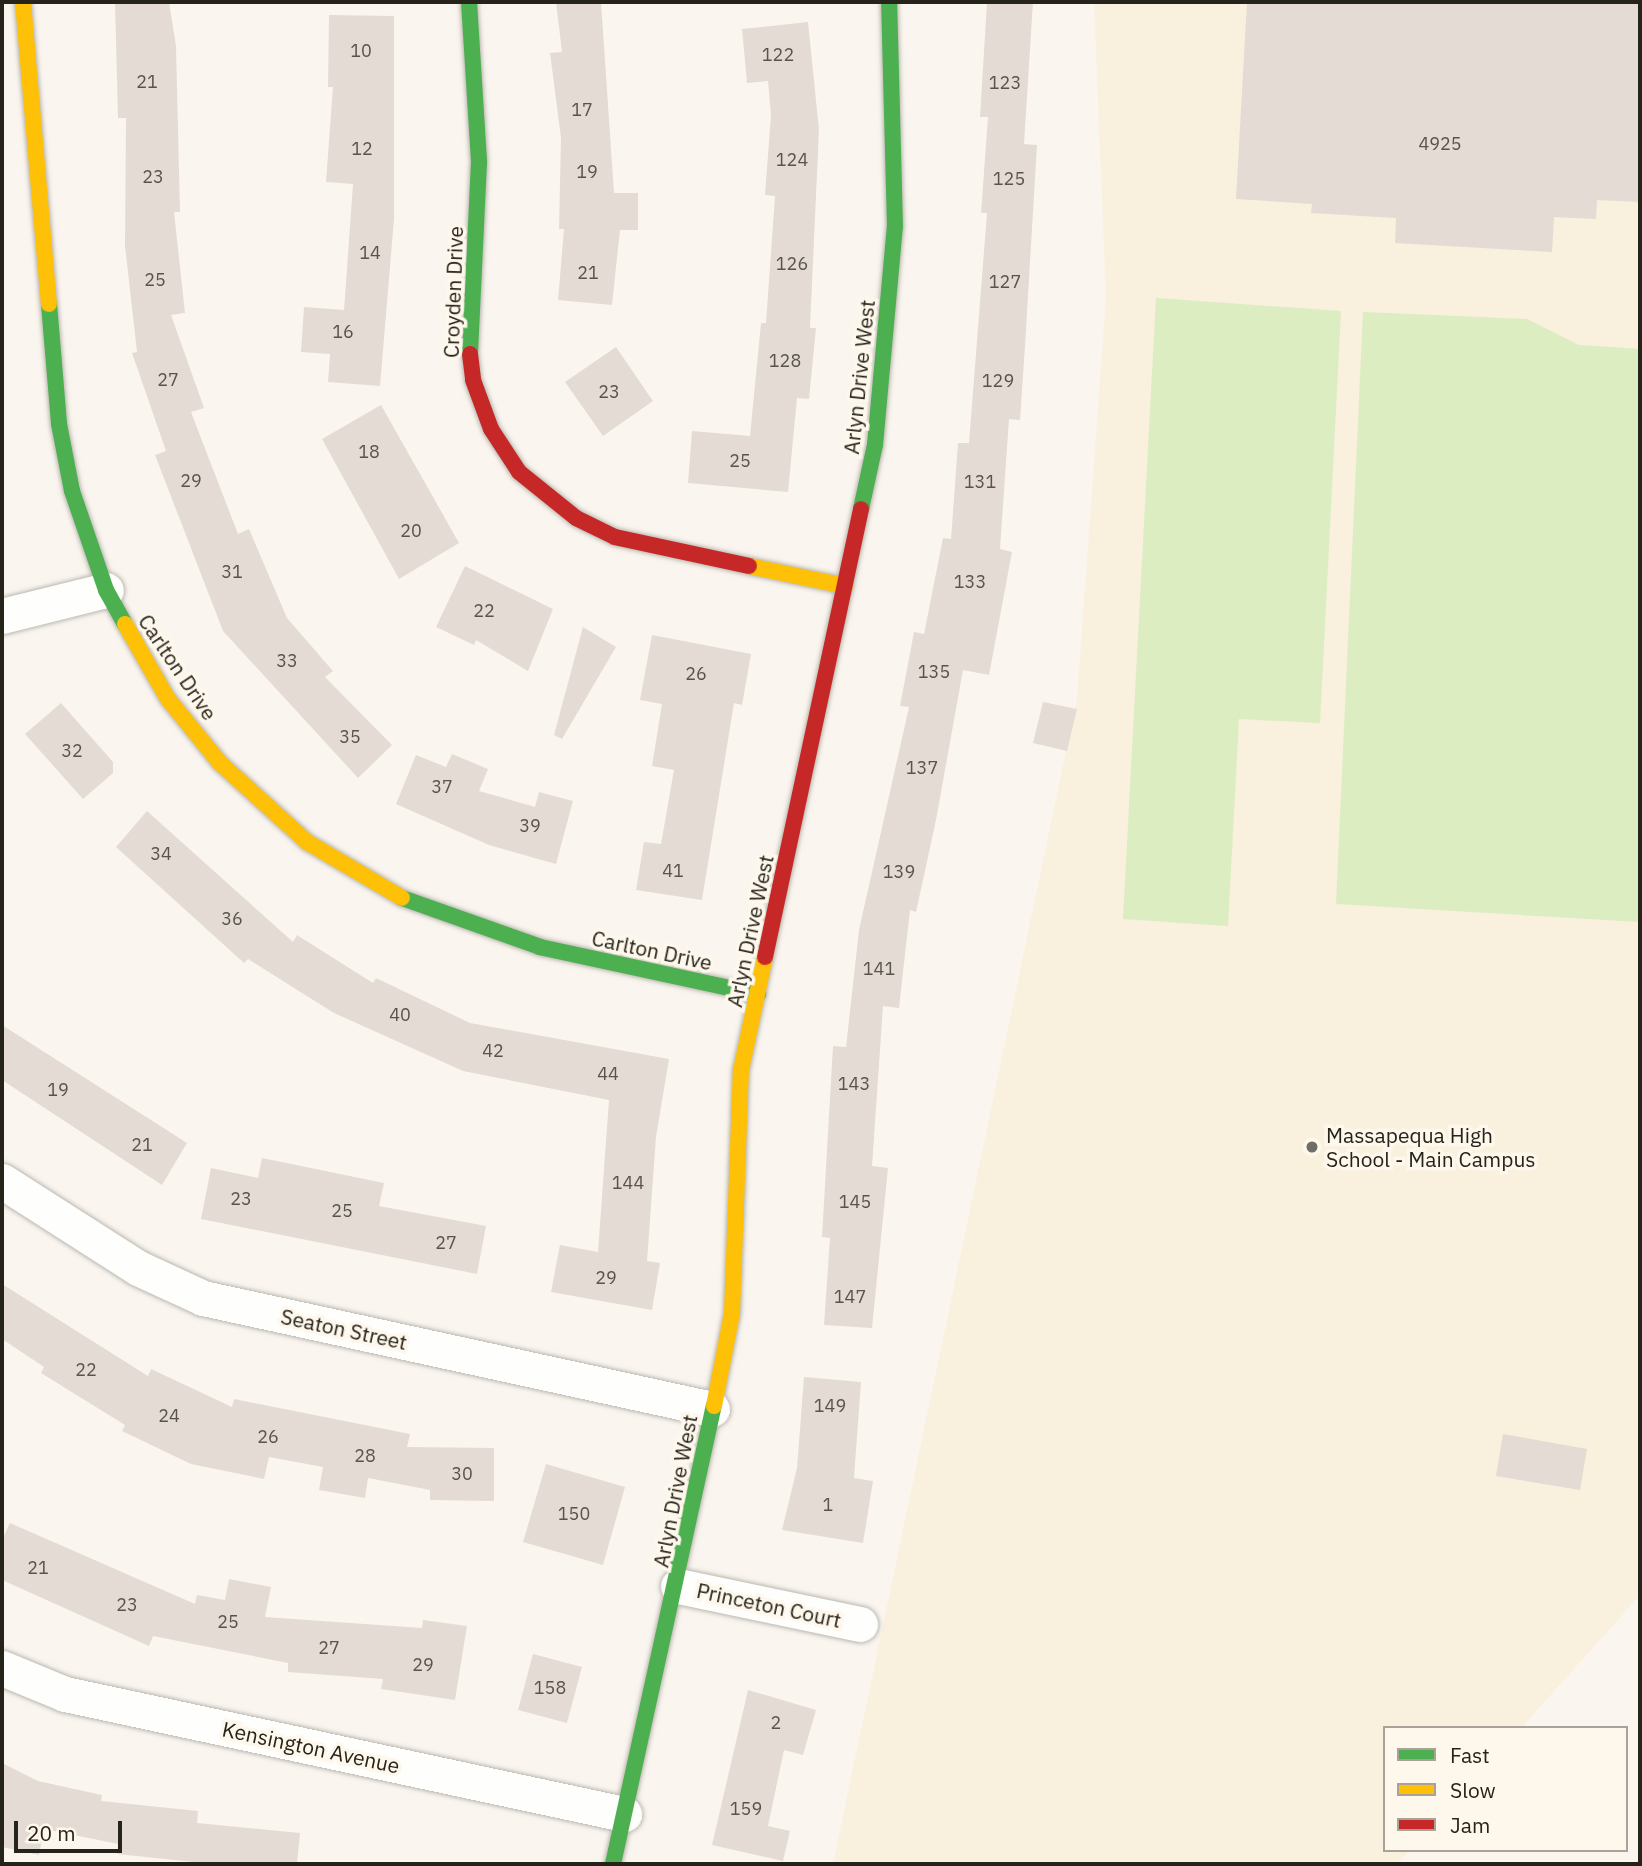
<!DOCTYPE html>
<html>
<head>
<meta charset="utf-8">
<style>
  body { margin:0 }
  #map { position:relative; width:1642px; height:1866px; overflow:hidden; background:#faf6ef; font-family:"IBM Plex Sans",sans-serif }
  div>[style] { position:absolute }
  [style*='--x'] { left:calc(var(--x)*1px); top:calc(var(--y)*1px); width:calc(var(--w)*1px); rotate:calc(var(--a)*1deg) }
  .built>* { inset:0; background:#f9f0dd }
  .green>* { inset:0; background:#dbedc1 }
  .building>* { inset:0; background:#e4dbd4 }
  .roads { filter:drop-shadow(0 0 2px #bbb8b1) drop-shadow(0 0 2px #bbb8b1) }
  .street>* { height:35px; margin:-17.5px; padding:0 17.5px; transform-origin:17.5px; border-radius:17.5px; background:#fefefd }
  .fast>* { height:16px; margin:-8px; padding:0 8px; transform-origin:8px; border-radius:8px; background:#4caf50 }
  .slow>* { height:16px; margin:-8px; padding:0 8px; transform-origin:8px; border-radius:8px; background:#ffc107 }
  .jam>* { height:16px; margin:-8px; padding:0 8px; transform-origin:8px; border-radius:8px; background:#c62828 }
  .dots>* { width:19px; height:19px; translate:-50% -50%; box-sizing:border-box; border:4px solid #fef7eb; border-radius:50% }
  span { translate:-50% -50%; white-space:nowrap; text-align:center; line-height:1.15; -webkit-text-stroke:7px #fef7eb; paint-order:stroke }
  .number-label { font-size:18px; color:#58544c }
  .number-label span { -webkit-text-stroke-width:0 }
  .street-label { font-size:21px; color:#26231b }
  .poi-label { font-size:21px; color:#26231b }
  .left { translate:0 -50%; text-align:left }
  .frame { position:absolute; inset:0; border:4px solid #26231b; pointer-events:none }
  .legend { position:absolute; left:1383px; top:1726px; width:245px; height:126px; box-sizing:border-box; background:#fef7eb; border:2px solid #a8a298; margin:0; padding:9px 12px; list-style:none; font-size:21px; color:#26231b }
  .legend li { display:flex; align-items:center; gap:14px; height:35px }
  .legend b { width:35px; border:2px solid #a8a298 }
  .scale { position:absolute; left:14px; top:1821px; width:108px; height:32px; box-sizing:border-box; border:4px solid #26231b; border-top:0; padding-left:9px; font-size:21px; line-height:24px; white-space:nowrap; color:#26231b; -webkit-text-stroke:5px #fef7eb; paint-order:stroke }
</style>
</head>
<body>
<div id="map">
  <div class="built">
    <div style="clip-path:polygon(1094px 2px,1640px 2px,1640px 1595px,1521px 1728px,1385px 1728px,1385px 1850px,1410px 1850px,1397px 1864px,833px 1864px,1077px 699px,1106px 298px)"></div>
  </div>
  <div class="green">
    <div style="clip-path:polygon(1156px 298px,1341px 311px,1320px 723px,1239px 719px,1228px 926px,1123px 919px)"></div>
    <div style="clip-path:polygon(1363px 312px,1527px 319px,1579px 345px,1640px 349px,1640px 922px,1336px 904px)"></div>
  </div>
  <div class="building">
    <div style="clip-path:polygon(115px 2px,169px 2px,176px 46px,180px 212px,174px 212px,185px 313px,171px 315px,204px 408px,191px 412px,238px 534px,249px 529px,287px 618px,333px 671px,325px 677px,392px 745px,358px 778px,223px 631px,155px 455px,166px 451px,132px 353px,137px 352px,125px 246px,126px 118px,118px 118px)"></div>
    <div style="clip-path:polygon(556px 2px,601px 2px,614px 193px,638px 193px,638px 230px,620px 230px,612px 305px,558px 300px,564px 229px,559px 229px,561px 138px,550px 53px,562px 52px)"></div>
    <div style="clip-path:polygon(987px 2px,1033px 2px,1024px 144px,1037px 145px,1025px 346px,1020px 420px,1009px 419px,1000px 549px,1012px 552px,989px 675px,963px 670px,936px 820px,916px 912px,910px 910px,899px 1008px,883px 1006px,872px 1166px,888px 1168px,872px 1328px,824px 1325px,830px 1238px,822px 1237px,833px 1046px,846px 1047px,859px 930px,909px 707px,900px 706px,914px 632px,924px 634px,943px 538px,951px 539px,958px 443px,969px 443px,987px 213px,981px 213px,988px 117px,980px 117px)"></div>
    <div style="clip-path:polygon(1247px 2px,1640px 2px,1640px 202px,1597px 200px,1596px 219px,1554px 217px,1552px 252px,1395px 243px,1396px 218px,1311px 213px,1312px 204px,1236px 199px)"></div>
    <div style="clip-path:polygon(329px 15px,394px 16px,394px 219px,380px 386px,328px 382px,330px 354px,301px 352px,304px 307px,344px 310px,353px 184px,326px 182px,333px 87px,328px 87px)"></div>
    <div style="clip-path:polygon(808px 22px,819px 130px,810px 328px,816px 328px,809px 399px,797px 398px,788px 492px,688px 483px,692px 431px,750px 436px,761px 323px,766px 323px,775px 196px,765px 195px,771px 115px,768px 81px,747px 83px,742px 29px)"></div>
    <div style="clip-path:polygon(616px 347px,653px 401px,603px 436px,565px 382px)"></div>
    <div style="clip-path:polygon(381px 405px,459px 543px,399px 579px,322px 439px)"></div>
    <div style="clip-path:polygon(465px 566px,553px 609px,528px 671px,476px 640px,474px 645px,436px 627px)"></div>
    <div style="clip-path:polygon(583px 627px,616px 647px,562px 739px,554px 735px)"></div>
    <div style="clip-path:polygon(652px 635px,751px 654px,742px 705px,734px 703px,702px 900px,636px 890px,644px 842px,661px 844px,674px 770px,652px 766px,662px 704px,640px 700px)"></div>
    <div style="clip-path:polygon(1043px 702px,1077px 709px,1067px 751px,1033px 743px)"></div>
    <div style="clip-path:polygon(61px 703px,113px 762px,113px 773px,83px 799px,25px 734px)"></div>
    <div style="clip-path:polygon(452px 754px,488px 769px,479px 791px,535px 807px,539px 792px,573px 801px,556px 864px,489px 845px,396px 804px,416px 755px,446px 767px)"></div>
    <div style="clip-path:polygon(147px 811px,293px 942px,297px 935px,373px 983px,376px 978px,470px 1023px,669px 1059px,656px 1137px,647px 1261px,660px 1263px,652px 1310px,551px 1292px,560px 1245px,598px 1252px,609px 1100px,463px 1071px,334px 1013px,248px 959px,244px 963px,116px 847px)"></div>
    <div style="clip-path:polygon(2px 1025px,187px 1143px,162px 1185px,2px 1080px)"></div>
    <div style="clip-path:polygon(262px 1158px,384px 1183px,379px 1206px,486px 1226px,477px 1274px,201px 1219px,211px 1168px,258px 1178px)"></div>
    <div style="clip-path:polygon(2px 1284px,148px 1376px,151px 1369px,232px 1407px,234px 1399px,410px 1434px,407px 1447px,494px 1448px,494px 1501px,430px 1500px,430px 1490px,368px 1478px,365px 1498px,319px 1490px,323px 1467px,269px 1457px,264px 1479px,191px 1464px,122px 1431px,125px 1425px,41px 1373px,44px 1367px,2px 1339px)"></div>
    <div style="clip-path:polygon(804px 1377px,861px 1382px,854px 1478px,873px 1481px,863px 1543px,782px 1530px,797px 1468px)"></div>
    <div style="clip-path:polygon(1503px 1434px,1587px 1449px,1580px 1490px,1496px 1476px)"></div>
    <div style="clip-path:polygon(546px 1464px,625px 1487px,603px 1565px,523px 1542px)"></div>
    <div style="clip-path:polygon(10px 1523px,195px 1604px,197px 1595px,225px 1600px,229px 1579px,271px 1587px,265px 1617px,422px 1628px,423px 1620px,467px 1626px,455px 1700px,381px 1689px,383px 1679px,288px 1672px,288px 1663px,153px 1636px,149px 1646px,2px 1580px,2px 1540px)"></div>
    <div style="clip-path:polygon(533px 1654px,582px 1667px,567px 1723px,518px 1710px)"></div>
    <div style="clip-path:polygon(748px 1690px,816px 1710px,803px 1755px,784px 1750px,768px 1826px,790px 1831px,783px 1861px,712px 1845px)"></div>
    <div style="clip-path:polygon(2px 1763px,38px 1781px,102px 1795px,101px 1801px,198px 1811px,197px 1823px,300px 1833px,297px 1864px,213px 1864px,117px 1854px,118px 1844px,44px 1829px,39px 1855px,2px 1847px)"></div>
  </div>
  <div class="roads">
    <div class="street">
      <div style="--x:2;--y:616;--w:107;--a:-14"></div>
      <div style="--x:2;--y:1181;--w:161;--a:32.6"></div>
      <div style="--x:138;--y:1268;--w:72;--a:24.8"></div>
      <div style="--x:203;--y:1298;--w:521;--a:12.3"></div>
      <div style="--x:678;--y:1586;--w:186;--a:11.8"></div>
      <div style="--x:2;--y:1668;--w:68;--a:22.4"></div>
      <div style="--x:65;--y:1694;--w:572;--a:12.12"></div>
    </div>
    <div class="fast">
      <div style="--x:469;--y:2;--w:160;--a:86.4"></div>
      <div style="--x:479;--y:162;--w:192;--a:92.7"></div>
      <div style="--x:49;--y:304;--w:120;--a:85.2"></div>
      <div style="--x:59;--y:424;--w:68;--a:79"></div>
      <div style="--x:72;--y:491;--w:105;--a:71"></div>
      <div style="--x:106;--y:590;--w:39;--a:61"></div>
      <div style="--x:861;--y:509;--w:66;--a:-77.7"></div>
      <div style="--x:875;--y:445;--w:219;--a:-84.8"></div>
      <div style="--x:895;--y:227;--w:225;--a:-91.5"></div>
      <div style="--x:402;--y:898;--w:146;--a:19.5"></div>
      <div style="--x:540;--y:947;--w:223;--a:12.2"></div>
      <div style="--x:613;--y:1864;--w:469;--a:-77.6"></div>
    </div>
    <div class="slow">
      <div style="--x:23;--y:2;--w:303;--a:85.1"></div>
      <div style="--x:749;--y:566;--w:98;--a:11.8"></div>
      <div style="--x:125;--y:624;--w:86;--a:60.2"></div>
      <div style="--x:168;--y:699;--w:82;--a:50.9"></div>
      <div style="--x:220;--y:763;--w:118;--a:42.2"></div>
      <div style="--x:307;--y:842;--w:110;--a:30.5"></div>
      <div style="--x:714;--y:1406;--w:95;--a:-79"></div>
      <div style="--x:732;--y:1313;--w:243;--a:-87.9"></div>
      <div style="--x:741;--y:1070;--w:116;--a:-78"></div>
    </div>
    <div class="jam">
      <div style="--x:470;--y:354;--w:26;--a:83"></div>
      <div style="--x:473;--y:380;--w:52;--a:69.8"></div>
      <div style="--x:491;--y:429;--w:51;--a:56.9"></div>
      <div style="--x:519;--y:472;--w:73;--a:38.9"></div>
      <div style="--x:576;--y:518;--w:43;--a:26"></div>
      <div style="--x:615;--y:537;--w:137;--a:12.2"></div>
      <div style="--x:765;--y:957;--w:458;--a:-77.9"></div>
    </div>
  </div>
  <div class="dots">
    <div style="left:1312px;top:1147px;background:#706d65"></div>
  </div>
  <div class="number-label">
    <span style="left:361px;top:51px">10</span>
    <span style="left:778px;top:55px">122</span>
    <span style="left:147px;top:82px">21</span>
    <span style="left:1005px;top:83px">123</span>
    <span style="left:582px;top:110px">17</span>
    <span style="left:1440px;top:144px">4925</span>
    <span style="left:362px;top:149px">12</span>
    <span style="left:792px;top:160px">124</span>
    <span style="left:587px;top:172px">19</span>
    <span style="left:153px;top:177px">23</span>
    <span style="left:1009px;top:179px">125</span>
    <span style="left:370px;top:253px">14</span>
    <span style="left:792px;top:264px">126</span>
    <span style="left:588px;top:273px">21</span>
    <span style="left:155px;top:280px">25</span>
    <span style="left:1005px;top:282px">127</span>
    <span style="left:343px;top:332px">16</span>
    <span style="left:785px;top:361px">128</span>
    <span style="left:168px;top:380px">27</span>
    <span style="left:998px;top:381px">129</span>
    <span style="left:609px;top:392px">23</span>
    <span style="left:369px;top:452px">18</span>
    <span style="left:740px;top:461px">25</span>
    <span style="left:191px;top:481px">29</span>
    <span style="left:980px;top:482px">131</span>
    <span style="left:411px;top:531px">20</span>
    <span style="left:232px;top:572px">31</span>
    <span style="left:970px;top:582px">133</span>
    <span style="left:484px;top:611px">22</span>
    <span style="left:287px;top:661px">33</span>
    <span style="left:934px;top:672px">135</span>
    <span style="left:696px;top:674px">26</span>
    <span style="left:350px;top:737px">35</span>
    <span style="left:72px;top:751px">32</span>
    <span style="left:922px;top:768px">137</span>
    <span style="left:442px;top:787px">37</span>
    <span style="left:530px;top:826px">39</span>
    <span style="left:161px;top:854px">34</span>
    <span style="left:673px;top:871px">41</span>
    <span style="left:899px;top:872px">139</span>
    <span style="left:232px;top:919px">36</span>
    <span style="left:879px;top:969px">141</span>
    <span style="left:400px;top:1015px">40</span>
    <span style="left:493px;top:1051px">42</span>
    <span style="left:608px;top:1074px">44</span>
    <span style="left:854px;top:1084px">143</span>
    <span style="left:58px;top:1090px">19</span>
    <span style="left:142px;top:1145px">21</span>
    <span style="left:628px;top:1183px">144</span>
    <span style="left:241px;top:1199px">23</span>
    <span style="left:855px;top:1202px">145</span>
    <span style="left:342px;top:1211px">25</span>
    <span style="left:446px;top:1243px">27</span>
    <span style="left:606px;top:1278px">29</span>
    <span style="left:850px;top:1297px">147</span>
    <span style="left:86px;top:1370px">22</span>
    <span style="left:830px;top:1406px">149</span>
    <span style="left:169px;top:1416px">24</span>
    <span style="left:268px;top:1437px">26</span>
    <span style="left:365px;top:1456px">28</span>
    <span style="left:462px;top:1474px">30</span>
    <span style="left:828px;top:1505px">1</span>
    <span style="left:574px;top:1514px">150</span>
    <span style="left:38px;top:1568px">21</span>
    <span style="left:127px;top:1605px">23</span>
    <span style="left:228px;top:1622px">25</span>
    <span style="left:329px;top:1648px">27</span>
    <span style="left:423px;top:1665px">29</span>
    <span style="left:550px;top:1688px">158</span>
    <span style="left:776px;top:1723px">2</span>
    <span style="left:746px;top:1809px">159</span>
  </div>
  <div class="street-label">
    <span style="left:453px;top:292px;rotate:-88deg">Croyden Drive</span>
    <span style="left:859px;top:377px;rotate:-84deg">Arlyn Drive West</span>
    <span style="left:178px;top:667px;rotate:56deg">Carlton Drive</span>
    <span style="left:750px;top:931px;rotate:-78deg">Arlyn Drive West</span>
    <span style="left:652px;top:950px;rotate:12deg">Carlton Drive</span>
    <span style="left:344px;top:1329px;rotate:12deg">Seaton Street</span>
    <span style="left:675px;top:1491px;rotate:-79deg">Arlyn Drive West</span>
    <span style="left:769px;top:1605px;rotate:12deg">Princeton Court</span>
    <span style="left:311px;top:1747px;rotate:12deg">Kensington Avenue</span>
  </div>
  <div class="poi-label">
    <span class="left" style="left:1326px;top:1147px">Massapequa High<br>School - Main Campus</span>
  </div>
  <div class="frame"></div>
  <ul class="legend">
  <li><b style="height:9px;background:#4caf50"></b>Fast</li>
  <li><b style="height:9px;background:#ffc107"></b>Slow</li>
  <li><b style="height:9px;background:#c62828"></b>Jam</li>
  </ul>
  <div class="scale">20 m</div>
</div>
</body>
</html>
